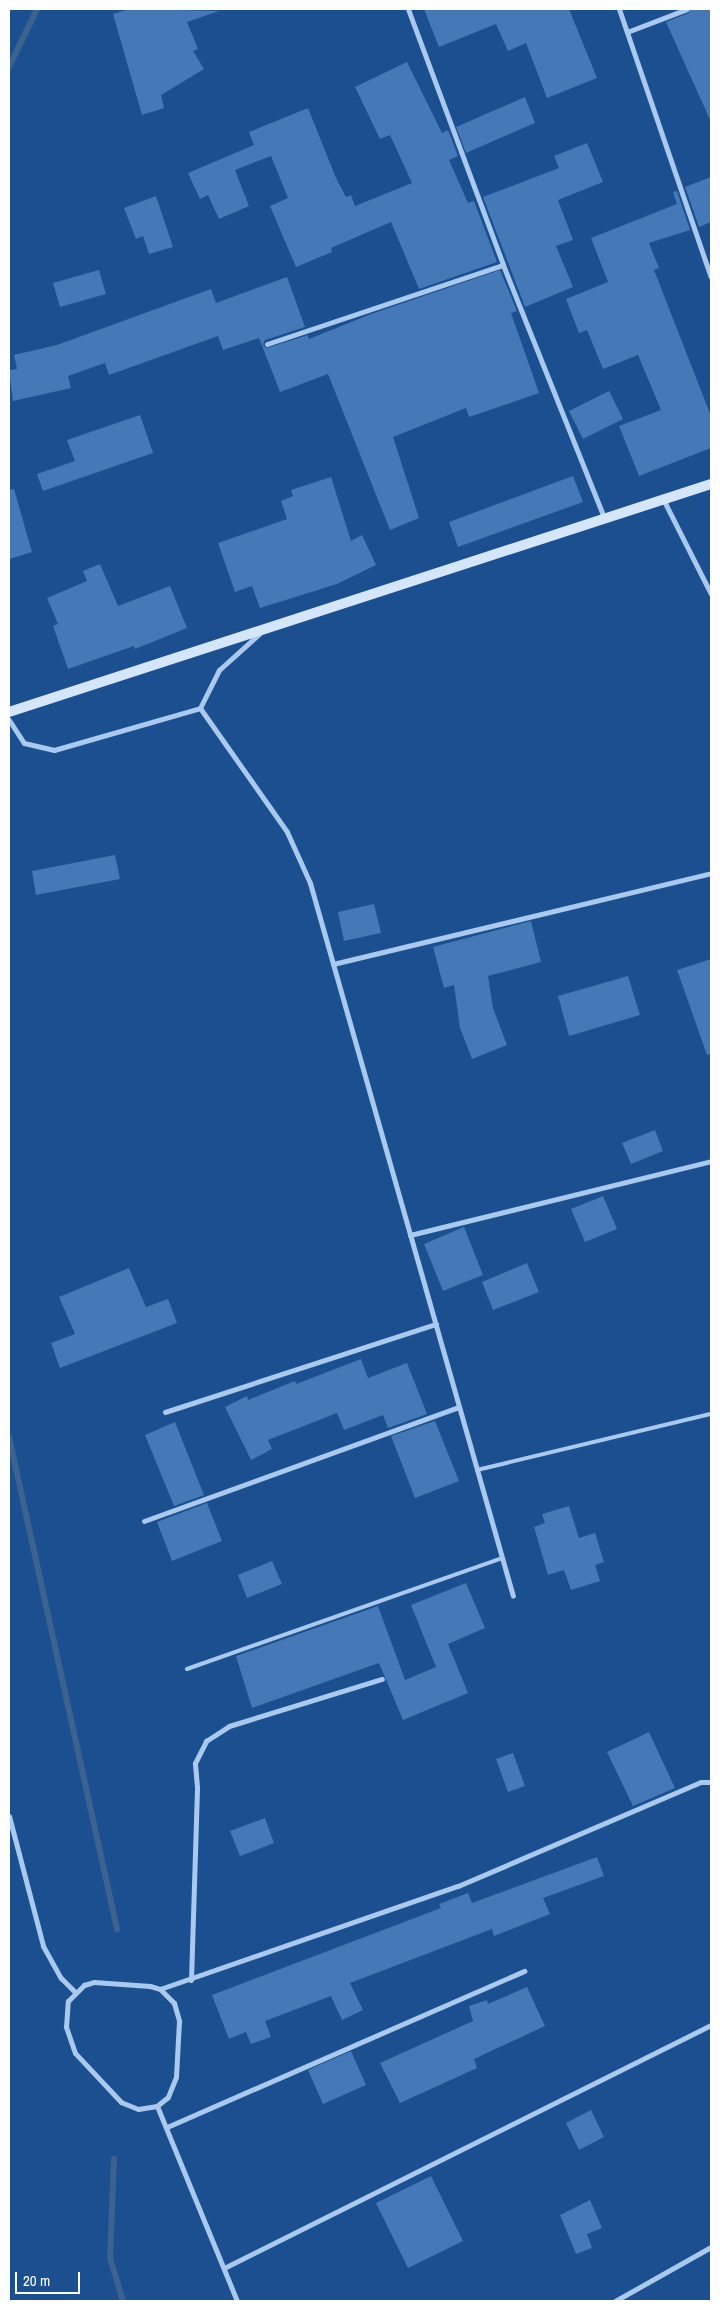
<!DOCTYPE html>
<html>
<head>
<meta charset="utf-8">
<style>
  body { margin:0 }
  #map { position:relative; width:720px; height:2310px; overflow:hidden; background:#1b4f8f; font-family:"Archivo Narrow",sans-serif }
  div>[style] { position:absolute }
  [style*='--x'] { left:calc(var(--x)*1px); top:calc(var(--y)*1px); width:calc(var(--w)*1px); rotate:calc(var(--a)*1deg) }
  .stream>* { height:6px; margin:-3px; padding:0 3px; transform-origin:3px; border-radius:3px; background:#3c6290 }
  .building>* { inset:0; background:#4478b7 }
  .lane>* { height:4px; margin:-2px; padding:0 2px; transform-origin:2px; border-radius:2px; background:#a9c9ee }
  .street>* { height:5px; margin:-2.5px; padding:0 2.5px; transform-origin:2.5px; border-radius:2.5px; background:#a9c9ee }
  .secondary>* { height:10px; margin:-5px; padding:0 5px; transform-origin:5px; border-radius:5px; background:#d6e6fa }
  span { translate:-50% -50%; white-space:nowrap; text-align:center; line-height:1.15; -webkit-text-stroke:4px #1b4f8f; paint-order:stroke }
  .frame { position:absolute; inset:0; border:10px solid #fff; pointer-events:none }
  .scale { position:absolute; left:15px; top:2272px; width:65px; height:22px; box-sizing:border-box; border:2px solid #fff; border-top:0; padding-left:6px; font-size:15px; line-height:18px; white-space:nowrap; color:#fff; -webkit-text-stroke:4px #1b4f8f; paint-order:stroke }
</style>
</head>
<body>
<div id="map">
  <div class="stream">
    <div style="--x:9;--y:67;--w:64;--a:-64.2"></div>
    <div style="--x:9;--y:1437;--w:504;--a:77.62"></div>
    <div style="--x:114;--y:2159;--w:99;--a:92.3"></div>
    <div style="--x:110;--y:2258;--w:45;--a:73.2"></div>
  </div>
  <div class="building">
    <div style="clip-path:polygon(130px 9px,219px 11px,187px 22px,198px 49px,193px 51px,204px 69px,161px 95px,164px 108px,142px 115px,113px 14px)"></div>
    <div style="clip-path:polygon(424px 9px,569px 9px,597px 78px,547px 98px,526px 43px,508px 51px,496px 24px,439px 47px)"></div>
    <div style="clip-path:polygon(691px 9px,711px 9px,711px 122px,666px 22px,689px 13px)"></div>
    <div style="clip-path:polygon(407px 62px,442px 133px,448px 130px,458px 156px,449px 160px,468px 203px,474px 201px,497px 262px,419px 289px,391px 222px,331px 248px,332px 252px,296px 267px,270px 206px,288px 198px,271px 156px,235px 170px,249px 206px,219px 219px,208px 195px,200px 199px,188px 173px,254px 145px,249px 132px,308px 108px,336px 178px,346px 197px,351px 195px,355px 206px,412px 183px,390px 135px,380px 139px,355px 87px)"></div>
    <div style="clip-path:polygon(525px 97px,535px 123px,466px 153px,456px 127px)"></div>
    <div style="clip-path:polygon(587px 143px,603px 182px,558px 200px,573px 240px,556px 246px,573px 287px,525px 307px,483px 197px,559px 168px,554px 156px)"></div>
    <div style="clip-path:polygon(711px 177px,711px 222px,699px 227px,685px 187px)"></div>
    <div style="clip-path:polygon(677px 191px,690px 230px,649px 243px,659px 268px,654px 270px,711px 416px,711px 448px,639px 476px,619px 426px,661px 410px,638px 355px,603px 369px,587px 330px,579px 333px,566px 299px,608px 282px,591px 238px,677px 204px,673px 192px)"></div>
    <div style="clip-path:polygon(156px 196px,173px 247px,149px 254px,143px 236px,136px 239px,124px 208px)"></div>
    <div style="clip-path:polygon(99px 270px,106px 294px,60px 307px,53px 283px)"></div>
    <div style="clip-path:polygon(500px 270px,517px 311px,511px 313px,539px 393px,469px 417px,466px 408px,393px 437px,419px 518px,390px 530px,328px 374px,280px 392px,259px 338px,223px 350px,218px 336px,109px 375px,105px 363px,68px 376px,71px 388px,13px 401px,9px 370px,17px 369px,14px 355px,57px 345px,211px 289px,216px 303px,287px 277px,305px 327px,265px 340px,263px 345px,267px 348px,308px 335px,309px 339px,371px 314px)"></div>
    <div style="clip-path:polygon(609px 391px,623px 419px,583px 439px,569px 411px)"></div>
    <div style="clip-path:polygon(140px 415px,153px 453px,43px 491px,37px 474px,75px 461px,67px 440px)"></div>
    <div style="clip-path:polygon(573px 476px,583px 502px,458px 547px,449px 522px)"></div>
    <div style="clip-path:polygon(331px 477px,351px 541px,362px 535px,376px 565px,337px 584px,260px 608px,252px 586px,235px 592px,218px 543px,287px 519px,281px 501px,293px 496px,291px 490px)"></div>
    <div style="clip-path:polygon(14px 489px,32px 552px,9px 559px,9px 490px)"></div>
    <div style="clip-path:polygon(100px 564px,118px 606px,170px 586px,187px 628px,135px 649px,134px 646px,68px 669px,53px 626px,58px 624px,47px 598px,87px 581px,83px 571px)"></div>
    <div style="clip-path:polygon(115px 855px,120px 879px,36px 895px,32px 871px)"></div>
    <div style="clip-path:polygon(374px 904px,381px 933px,344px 941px,338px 912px)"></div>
    <div style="clip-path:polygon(531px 921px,541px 962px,488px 976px,493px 1008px,507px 1045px,472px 1059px,460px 1028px,454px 985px,444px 988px,433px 947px)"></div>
    <div style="clip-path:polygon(711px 959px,711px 1054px,707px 1055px,677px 970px)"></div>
    <div style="clip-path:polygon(628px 976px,640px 1015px,569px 1036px,558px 996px)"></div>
    <div style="clip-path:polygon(655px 1130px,663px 1151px,631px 1164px,622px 1143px)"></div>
    <div style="clip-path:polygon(603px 1196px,617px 1229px,585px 1242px,571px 1209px)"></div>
    <div style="clip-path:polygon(464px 1227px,483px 1275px,443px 1291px,424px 1244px)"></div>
    <div style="clip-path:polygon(527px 1263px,539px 1292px,493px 1310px,482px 1282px)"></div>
    <div style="clip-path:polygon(129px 1268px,146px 1307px,168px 1299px,177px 1323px,60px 1368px,51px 1343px,75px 1334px,59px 1297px)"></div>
    <div style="clip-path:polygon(361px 1359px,368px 1378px,407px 1363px,427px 1414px,388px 1428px,383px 1415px,344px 1430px,337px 1413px,268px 1440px,272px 1449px,251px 1460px,225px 1407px,247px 1396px,248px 1400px,295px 1381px,296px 1384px)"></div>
    <div style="clip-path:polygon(435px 1421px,459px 1481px,415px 1498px,391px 1436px)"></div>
    <div style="clip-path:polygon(175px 1422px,204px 1495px,174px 1506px,145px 1435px)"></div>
    <div style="clip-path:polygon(207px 1503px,222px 1541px,172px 1561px,157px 1522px)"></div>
    <div style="clip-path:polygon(569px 1506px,579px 1538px,595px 1533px,604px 1562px,595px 1565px,600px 1581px,571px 1590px,564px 1570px,548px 1575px,534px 1527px,545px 1523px,542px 1514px)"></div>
    <div style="clip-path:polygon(272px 1561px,282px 1584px,247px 1598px,238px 1575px)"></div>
    <div style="clip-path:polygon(466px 1583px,485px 1628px,448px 1644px,468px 1693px,403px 1720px,379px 1663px,252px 1708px,236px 1656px,378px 1606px,405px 1680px,436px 1667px,411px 1605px)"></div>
    <div style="clip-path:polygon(649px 1732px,675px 1788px,633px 1806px,607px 1752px)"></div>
    <div style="clip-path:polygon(513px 1753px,525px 1786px,508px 1792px,496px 1759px)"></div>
    <div style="clip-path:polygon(265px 1818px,274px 1843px,240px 1856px,230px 1831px)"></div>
    <div style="clip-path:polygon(597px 1857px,604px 1876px,543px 1898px,550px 1914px,494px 1936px,492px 1929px,350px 1983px,363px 2010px,342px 2020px,331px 1996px,265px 2021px,271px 2037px,251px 2044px,246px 2032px,229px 2039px,212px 1995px,441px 1908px,439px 1904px,468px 1893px,472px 1903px)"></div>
    <div style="clip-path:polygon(527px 1987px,545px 2026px,474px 2059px,477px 2068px,400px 2103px,380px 2063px,473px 2021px,469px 2006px,487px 2000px,488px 2004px)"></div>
    <div style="clip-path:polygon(351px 2051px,366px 2085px,323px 2104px,308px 2070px)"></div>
    <div style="clip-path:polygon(591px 2110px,604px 2137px,579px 2150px,566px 2123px)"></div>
    <div style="clip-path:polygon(431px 2176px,463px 2241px,408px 2268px,376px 2203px)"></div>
    <div style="clip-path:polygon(590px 2200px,602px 2228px,587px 2234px,592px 2248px,576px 2254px,560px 2215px)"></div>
  </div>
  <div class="lane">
    <div style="--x:477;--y:1470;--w:241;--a:-13.5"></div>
    <div style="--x:187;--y:1669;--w:334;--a:-19.4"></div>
  </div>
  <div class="street">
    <div style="--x:408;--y:9;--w:273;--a:69.6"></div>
    <div style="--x:503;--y:265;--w:271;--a:68.2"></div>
    <div style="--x:619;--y:9;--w:283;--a:71.1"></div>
    <div style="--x:627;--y:32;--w:64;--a:-21"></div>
    <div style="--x:267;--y:344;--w:249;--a:-18.5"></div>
    <div style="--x:663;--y:499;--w:106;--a:63.2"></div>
    <div style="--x:200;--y:708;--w:151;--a:54.9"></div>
    <div style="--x:287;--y:832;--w:56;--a:65.7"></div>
    <div style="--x:310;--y:883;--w:741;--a:74.11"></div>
    <div style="--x:9;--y:720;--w:27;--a:57"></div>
    <div style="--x:24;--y:743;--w:31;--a:13"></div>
    <div style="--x:54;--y:750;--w:152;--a:-16"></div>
    <div style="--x:200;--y:708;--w:42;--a:-63.4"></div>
    <div style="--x:219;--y:670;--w:54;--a:-42"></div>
    <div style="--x:333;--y:964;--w:389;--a:-13.5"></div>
    <div style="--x:410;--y:1235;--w:310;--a:-13.8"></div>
    <div style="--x:165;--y:1412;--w:285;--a:-18"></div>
    <div style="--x:144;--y:1521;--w:335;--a:-19.9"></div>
    <div style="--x:9;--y:1816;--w:134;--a:75.3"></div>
    <div style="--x:43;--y:1946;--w:37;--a:61"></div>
    <div style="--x:61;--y:1978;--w:20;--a:45"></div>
    <div style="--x:191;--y:1980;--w:193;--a:-88.2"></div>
    <div style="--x:197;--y:1787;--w:24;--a:-95"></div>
    <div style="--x:195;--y:1763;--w:25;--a:-63"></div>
    <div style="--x:206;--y:1741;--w:27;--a:-33"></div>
    <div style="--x:229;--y:1726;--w:160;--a:-17.1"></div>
    <div style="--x:94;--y:1982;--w:56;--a:4.1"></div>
    <div style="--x:150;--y:1986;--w:10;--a:17"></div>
    <div style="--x:160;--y:1989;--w:20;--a:45"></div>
    <div style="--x:174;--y:2003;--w:19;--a:74"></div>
    <div style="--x:179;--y:2021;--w:56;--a:93.1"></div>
    <div style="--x:176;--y:2077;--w:22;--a:112"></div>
    <div style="--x:168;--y:2097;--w:14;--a:141"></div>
    <div style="--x:157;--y:2106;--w:19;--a:171"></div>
    <div style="--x:138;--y:2109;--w:18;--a:-158"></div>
    <div style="--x:121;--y:2102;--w:67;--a:-133.2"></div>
    <div style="--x:75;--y:2053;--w:28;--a:-109"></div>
    <div style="--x:66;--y:2027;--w:26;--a:-86"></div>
    <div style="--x:68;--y:2001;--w:23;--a:-45"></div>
    <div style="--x:84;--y:1985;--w:10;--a:-17"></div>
    <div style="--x:160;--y:1989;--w:315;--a:-19.1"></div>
    <div style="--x:458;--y:1886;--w:264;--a:-23.2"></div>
    <div style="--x:701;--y:1782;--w:10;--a:0"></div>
    <div style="--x:157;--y:2106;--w:211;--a:67.7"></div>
    <div style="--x:167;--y:2127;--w:390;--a:-23.6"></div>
    <div style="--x:224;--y:2268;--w:544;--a:-26.52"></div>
    <div style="--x:615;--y:2301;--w:110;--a:-29.4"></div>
  </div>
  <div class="secondary">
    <div style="--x:9;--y:712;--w:738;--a:-17.99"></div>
  </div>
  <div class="frame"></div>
  <div class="scale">20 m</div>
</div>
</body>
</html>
